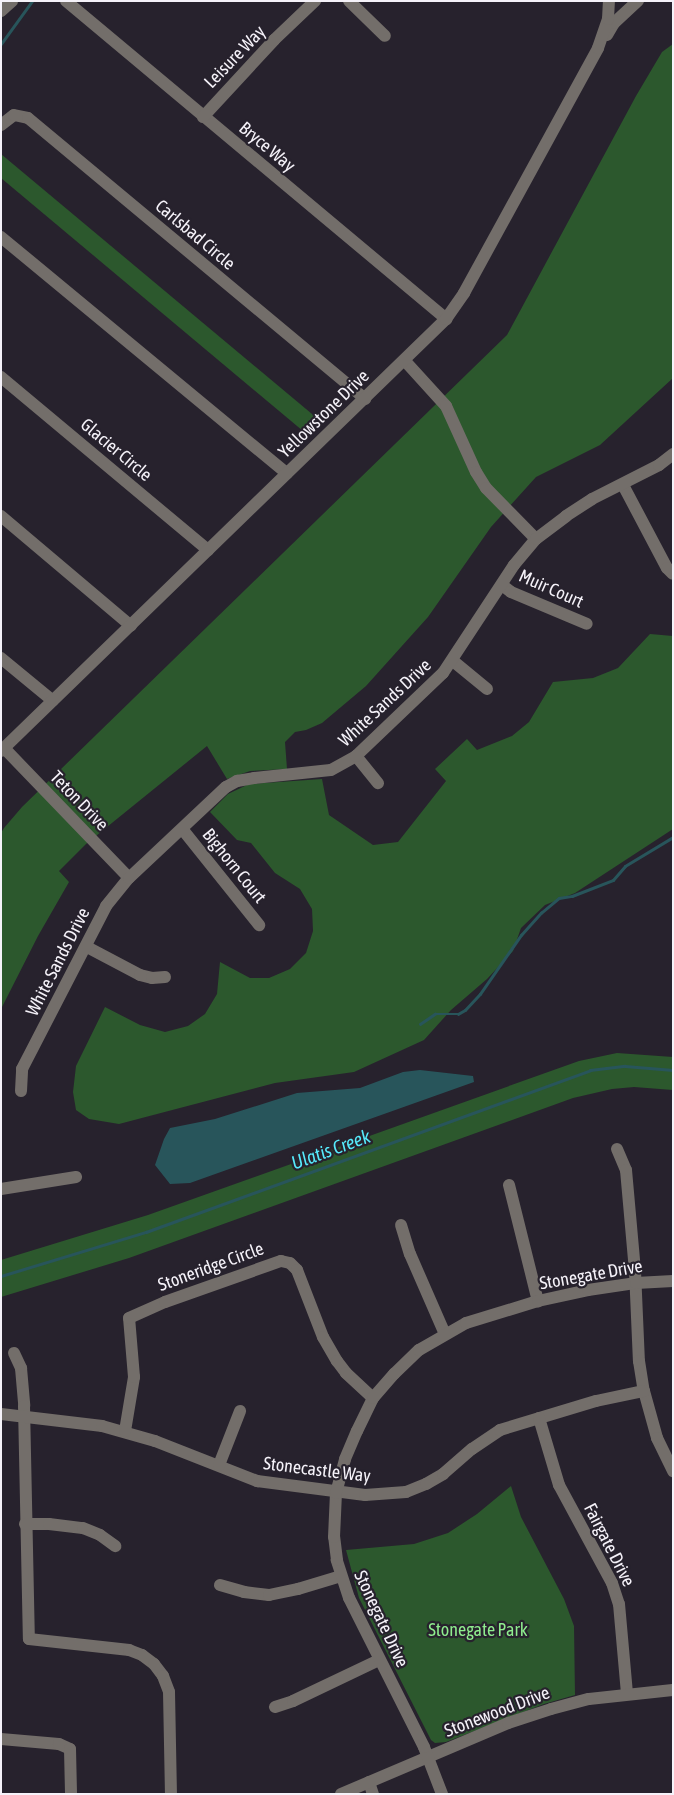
<!DOCTYPE html>
<html>
<head>
<meta charset="utf-8">
<style>
  body { margin:0 }
  #map { position:relative; width:674px; height:1795px; overflow:hidden; background:#27222d; font-family:"Asap Condensed",sans-serif }
  div>[style] { position:absolute }
  [style*='--x'] { left:calc(var(--x)*1px); top:calc(var(--y)*1px); width:calc(var(--w)*1px); rotate:calc(var(--a)*1deg) }
  .green>* { inset:0; background:#2c582d }
  .water>* { inset:0; background:#28555b }
  .stream>* { height:2.5px; margin:-1.25px; padding:0 1.25px; transform-origin:1.25px; border-radius:1.25px; background:#28555b }
  .minor>* { height:12px; margin:-6px; padding:0 6px; transform-origin:6px; border-radius:6px; background:#736e6a }
  span { translate:-50% -50%; white-space:nowrap; text-align:center; line-height:1.15; -webkit-text-stroke:4.5px #27222d; paint-order:stroke }
  .street-label { font-size:18px; color:#f5f2f9 }
  .park-label { font-size:18px; color:#8fed8e }
  .water-label { font-size:19px; color:#56eafc; font-style:italic }
  .frame { position:absolute; inset:0; border:2px solid #f5f2f9; pointer-events:none }
</style>
</head>
<body>
<div id="map">
  <div class="green">
    <div style="clip-path:polygon(673px 44px,673px 378px,600px 445px,536px 477px,491px 527px,428px 617px,366px 686px,322px 723px,306px 730px,295px 732px,285px 742px,287px 769px,250px 771px,227px 779px,207px 746px,86px 844px,59px 871px,69px 882px,38px 936px,1px 1009px,1px 833px,4px 828px,22px 807px,507px 335px,636px 96px,662px 52px)"></div>
    <div style="clip-path:polygon(1px 154px,318px 419px,303px 431px,1px 178px)"></div>
    <div style="clip-path:polygon(650px 634px,673px 636px,673px 829px,575px 893px,545px 905px,521px 928px,513px 951px,487px 979px,451px 1010px,424px 1040px,354px 1072px,275px 1083px,119px 1124px,89px 1119px,76px 1110px,73px 1092px,76px 1066px,105px 1007px,140px 1025px,165px 1032px,188px 1026px,205px 1014px,217px 994px,220px 962px,250px 978px,269px 978px,290px 969px,306px 953px,313px 931px,312px 909px,300px 889px,275px 873px,251px 843px,237px 840px,210px 812px,228px 794px,249px 784px,322px 779px,329px 815px,373px 845px,398px 842px,446px 781px,435px 769px,467px 739px,477px 750px,512px 736px,529px 722px,553px 682px,593px 678px,618px 668px)"></div>
    <div style="clip-path:polygon(617px 1053px,673px 1057px,673px 1090px,634px 1087px,612px 1089px,573px 1098px,129px 1258px,1px 1297px,1px 1260px,148px 1215px,579px 1061px)"></div>
    <div style="clip-path:polygon(511px 1486px,521px 1517px,564px 1599px,574px 1626px,575px 1695px,544px 1704px,446px 1742px,435px 1743px,431px 1740px,359px 1598px,346px 1550px,414px 1544px,448px 1533px,477px 1514px)"></div>
  </div>
  <div class="water">
    <div style="clip-path:polygon(420px 1070px,473px 1076px,474px 1082px,190px 1183px,170px 1184px,155px 1165px,164px 1139px,170px 1128px,215px 1119px,297px 1093px,360px 1088px,403px 1072px)"></div>
  </div>
  <div class="stream">
    <div style="--x:1;--y:44;--w:53;--a:-54.2"></div>
    <div style="--x:420;--y:1024;--w:18;--a:-34"></div>
    <div style="--x:435;--y:1014;--w:23;--a:0"></div>
    <div style="--x:458;--y:1014;--w:8;--a:-30"></div>
    <div style="--x:465;--y:1010;--w:22;--a:-47"></div>
    <div style="--x:480;--y:994;--w:72;--a:-55.2"></div>
    <div style="--x:521;--y:935;--w:30;--a:-48"></div>
    <div style="--x:541;--y:913;--w:23;--a:-40"></div>
    <div style="--x:559;--y:898;--w:13;--a:-9"></div>
    <div style="--x:572;--y:896;--w:44;--a:-21.3"></div>
    <div style="--x:613;--y:880;--w:18;--a:-49"></div>
    <div style="--x:625;--y:866;--w:56;--a:-31.1"></div>
    <div style="--x:1;--y:1276;--w:152;--a:-16.9"></div>
    <div style="--x:146;--y:1232;--w:473;--a:-20"></div>
    <div style="--x:590;--y:1070;--w:35;--a:-7"></div>
    <div style="--x:625;--y:1066;--w:48;--a:4.8"></div>
  </div>
  <div class="minor">
    <div style="--x:66;--y:1;--w:496;--a:39.9"></div>
    <div style="--x:349;--y:1;--w:50;--a:44.2"></div>
    <div style="--x:1;--y:11;--w:15;--a:-42"></div>
    <div style="--x:607;--y:35;--w:14;--a:-60"></div>
    <div style="--x:614;--y:23;--w:33;--a:-43"></div>
    <div style="--x:203;--y:117;--w:105;--a:-47.3"></div>
    <div style="--x:274;--y:40;--w:57;--a:-43.6"></div>
    <div style="--x:1;--y:125;--w:16;--a:-38"></div>
    <div style="--x:14;--y:115;--w:14;--a:12"></div>
    <div style="--x:28;--y:118;--w:439;--a:39.8"></div>
    <div style="--x:1;--y:237;--w:371;--a:39.6"></div>
    <div style="--x:405;--y:361;--w:61;--a:47.7"></div>
    <div style="--x:446;--y:406;--w:72;--a:65.6"></div>
    <div style="--x:476;--y:472;--w:19;--a:58"></div>
    <div style="--x:486;--y:488;--w:71;--a:45.6"></div>
    <div style="--x:1;--y:377;--w:270;--a:39.9"></div>
    <div style="--x:623;--y:485;--w:94;--a:62.1"></div>
    <div style="--x:667;--y:568;--w:8;--a:45"></div>
    <div style="--x:1;--y:516;--w:170;--a:40.2"></div>
    <div style="--x:502;--y:585;--w:11;--a:38"></div>
    <div style="--x:511;--y:592;--w:82;--a:22.8"></div>
    <div style="--x:1;--y:658;--w:67;--a:39.6"></div>
    <div style="--x:453;--y:661;--w:44;--a:39.5"></div>
    <div style="--x:4;--y:748;--w:180;--a:46.1"></div>
    <div style="--x:1;--y:751;--w:620;--a:-44.15"></div>
    <div style="--x:446;--y:319;--w:32;--a:-55"></div>
    <div style="--x:464;--y:293;--w:279;--a:-61.3"></div>
    <div style="--x:598;--y:48;--w:31;--a:-71"></div>
    <div style="--x:608;--y:19;--w:18;--a:-87"></div>
    <div style="--x:356;--y:756;--w:35;--a:51"></div>
    <div style="--x:183;--y:830;--w:122;--a:51.3"></div>
    <div style="--x:87;--y:947;--w:60;--a:27.8"></div>
    <div style="--x:140;--y:975;--w:12;--a:14"></div>
    <div style="--x:152;--y:978;--w:13;--a:-4"></div>
    <div style="--x:21;--y:1091;--w:22;--a:-87"></div>
    <div style="--x:22;--y:1069;--w:183;--a:-62.7"></div>
    <div style="--x:106;--y:906;--w:36;--a:-51"></div>
    <div style="--x:129;--y:878;--w:133;--a:-43.2"></div>
    <div style="--x:226;--y:787;--w:13;--a:-29"></div>
    <div style="--x:237;--y:781;--w:17;--a:-10"></div>
    <div style="--x:254;--y:778;--w:77;--a:-5.9"></div>
    <div style="--x:331;--y:770;--w:29;--a:-29"></div>
    <div style="--x:356;--y:756;--w:120;--a:-43.7"></div>
    <div style="--x:443;--y:673;--w:129;--a:-56.7"></div>
    <div style="--x:514;--y:565;--w:34;--a:-50"></div>
    <div style="--x:536;--y:539;--w:38;--a:-37"></div>
    <div style="--x:566;--y:516;--w:31;--a:-33"></div>
    <div style="--x:592;--y:499;--w:75;--a:-26.9"></div>
    <div style="--x:659;--y:465;--w:18;--a:-38"></div>
    <div style="--x:617;--y:1149;--w:23;--a:67"></div>
    <div style="--x:626;--y:1170;--w:101;--a:84.9"></div>
    <div style="--x:635;--y:1271;--w:90;--a:87.5"></div>
    <div style="--x:639;--y:1361;--w:30;--a:81"></div>
    <div style="--x:644;--y:1391;--w:49;--a:74.5"></div>
    <div style="--x:657;--y:1438;--w:37;--a:64"></div>
    <div style="--x:509;--y:1185;--w:120;--a:76"></div>
    <div style="--x:1;--y:1189;--w:76;--a:-9.1"></div>
    <div style="--x:401;--y:1225;--w:30;--a:73"></div>
    <div style="--x:410;--y:1254;--w:87;--a:66.4"></div>
    <div style="--x:14;--y:1353;--w:17;--a:65"></div>
    <div style="--x:21;--y:1368;--w:38;--a:85"></div>
    <div style="--x:24;--y:1406;--w:233;--a:88.8"></div>
    <div style="--x:29;--y:1639;--w:101;--a:6.3"></div>
    <div style="--x:129;--y:1650;--w:14;--a:21"></div>
    <div style="--x:142;--y:1655;--w:15;--a:37"></div>
    <div style="--x:154;--y:1664;--w:15;--a:53"></div>
    <div style="--x:163;--y:1676;--w:17;--a:69"></div>
    <div style="--x:169;--y:1692;--w:102;--a:88.9"></div>
    <div style="--x:1;--y:1414;--w:102;--a:6.8"></div>
    <div style="--x:102;--y:1426;--w:55;--a:15.8"></div>
    <div style="--x:155;--y:1441;--w:110;--a:21.4"></div>
    <div style="--x:257;--y:1481;--w:109;--a:7.4"></div>
    <div style="--x:365;--y:1495;--w:41;--a:-4.2"></div>
    <div style="--x:406;--y:1492;--w:22;--a:-22"></div>
    <div style="--x:426;--y:1484;--w:20;--a:-30"></div>
    <div style="--x:443;--y:1474;--w:38;--a:-41"></div>
    <div style="--x:472;--y:1449;--w:34;--a:-34"></div>
    <div style="--x:500;--y:1430;--w:100;--a:-16.8"></div>
    <div style="--x:596;--y:1401;--w:49;--a:-11.8"></div>
    <div style="--x:539;--y:1418;--w:70;--a:73.4"></div>
    <div style="--x:559;--y:1485;--w:111;--a:61.6"></div>
    <div style="--x:612;--y:1583;--w:22;--a:72"></div>
    <div style="--x:619;--y:1604;--w:90;--a:84.9"></div>
    <div style="--x:125;--y:1431;--w:55;--a:-80.5"></div>
    <div style="--x:134;--y:1377;--w:59;--a:-94.8"></div>
    <div style="--x:129;--y:1318;--w:39;--a:-24"></div>
    <div style="--x:165;--y:1302;--w:123;--a:-19.5"></div>
    <div style="--x:281;--y:1261;--w:9;--a:13"></div>
    <div style="--x:290;--y:1263;--w:10;--a:45"></div>
    <div style="--x:297;--y:1270;--w:72;--a:68.8"></div>
    <div style="--x:323;--y:1337;--w:28;--a:60"></div>
    <div style="--x:337;--y:1361;--w:15;--a:53"></div>
    <div style="--x:346;--y:1373;--w:37;--a:43"></div>
    <div style="--x:219;--y:1465;--w:58;--a:-68.7"></div>
    <div style="--x:25;--y:1524;--w:24;--a:0"></div>
    <div style="--x:49;--y:1524;--w:34;--a:7"></div>
    <div style="--x:83;--y:1528;--w:18;--a:22"></div>
    <div style="--x:100;--y:1535;--w:19;--a:36"></div>
    <div style="--x:220;--y:1585;--w:25;--a:16"></div>
    <div style="--x:244;--y:1592;--w:25;--a:7"></div>
    <div style="--x:269;--y:1595;--w:30;--a:-12"></div>
    <div style="--x:298;--y:1589;--w:45;--a:-16.8"></div>
    <div style="--x:275;--y:1707;--w:19;--a:-18"></div>
    <div style="--x:293;--y:1701;--w:95;--a:-25.5"></div>
    <div style="--x:1;--y:1739;--w:58;--a:4.9"></div>
    <div style="--x:59;--y:1744;--w:12;--a:24"></div>
    <div style="--x:70;--y:1749;--w:45;--a:88.7"></div>
    <div style="--x:369;--y:1782;--w:13;--a:72"></div>
    <div style="--x:341;--y:1794;--w:181;--a:-23"></div>
    <div style="--x:508;--y:1723;--w:45;--a:-18"></div>
    <div style="--x:551;--y:1709;--w:39;--a:-15"></div>
    <div style="--x:589;--y:1699;--w:84;--a:-6.1"></div>
    <div style="--x:442;--y:1794;--w:50;--a:-111"></div>
    <div style="--x:424;--y:1747;--w:167;--a:-116.7"></div>
    <div style="--x:349;--y:1598;--w:40;--a:-108"></div>
    <div style="--x:337;--y:1560;--w:23;--a:-97"></div>
    <div style="--x:334;--y:1537;--w:44;--a:-87.4"></div>
    <div style="--x:336;--y:1493;--w:35;--a:-75"></div>
    <div style="--x:345;--y:1459;--w:30;--a:-67"></div>
    <div style="--x:357;--y:1431;--w:37;--a:-64"></div>
    <div style="--x:373;--y:1398;--w:32;--a:-49"></div>
    <div style="--x:394;--y:1374;--w:35;--a:-44"></div>
    <div style="--x:419;--y:1350;--w:54;--a:-29.9"></div>
    <div style="--x:466;--y:1323;--w:75;--a:-17"></div>
    <div style="--x:538;--y:1301;--w:51;--a:-12.4"></div>
    <div style="--x:588;--y:1290;--w:49;--a:-8.3"></div>
    <div style="--x:636;--y:1283;--w:37;--a:-3"></div>
  </div>
  <div class="street-label">
    <span style="left:235px;top:57px;rotate:-46deg">Leisure Way</span>
    <span style="left:267px;top:147px;rotate:40deg">Bryce Way</span>
    <span style="left:195px;top:235px;rotate:40deg">Carlsbad Circle</span>
    <span style="left:324px;top:414px;rotate:-44deg">Yellowstone Drive</span>
    <span style="left:116px;top:450px;rotate:40deg">Glacier Circle</span>
    <span style="left:551px;top:589px;rotate:24deg">Muir Court</span>
    <span style="left:385px;top:703px;rotate:-43deg">White Sands Drive</span>
    <span style="left:79px;top:801px;rotate:46deg">Teton Drive</span>
    <span style="left:234px;top:866px;rotate:51deg">Bighorn Court</span>
    <span style="left:58px;top:962px;rotate:-63deg">White Sands Drive</span>
    <span style="left:211px;top:1267px;rotate:-20deg">Stoneridge Circle</span>
    <span style="left:591px;top:1275px;rotate:-10deg">Stonegate Drive</span>
    <span style="left:317px;top:1470px;rotate:7deg">Stonecastle Way</span>
    <span style="left:609px;top:1545px;rotate:63deg">Fairgate Drive</span>
    <span style="left:381px;top:1619px;rotate:65deg">Stonegate Drive</span>
    <span style="left:497px;top:1712px;rotate:-21deg">Stonewood Drive</span>
  </div>
  <div class="park-label">
    <span style="left:478px;top:1630px">Stonegate Park</span>
  </div>
  <div class="water-label">
    <span style="left:331px;top:1150px;rotate:-20deg">Ulatis Creek</span>
  </div>
  <div class="frame"></div>
</div>
</body>
</html>
